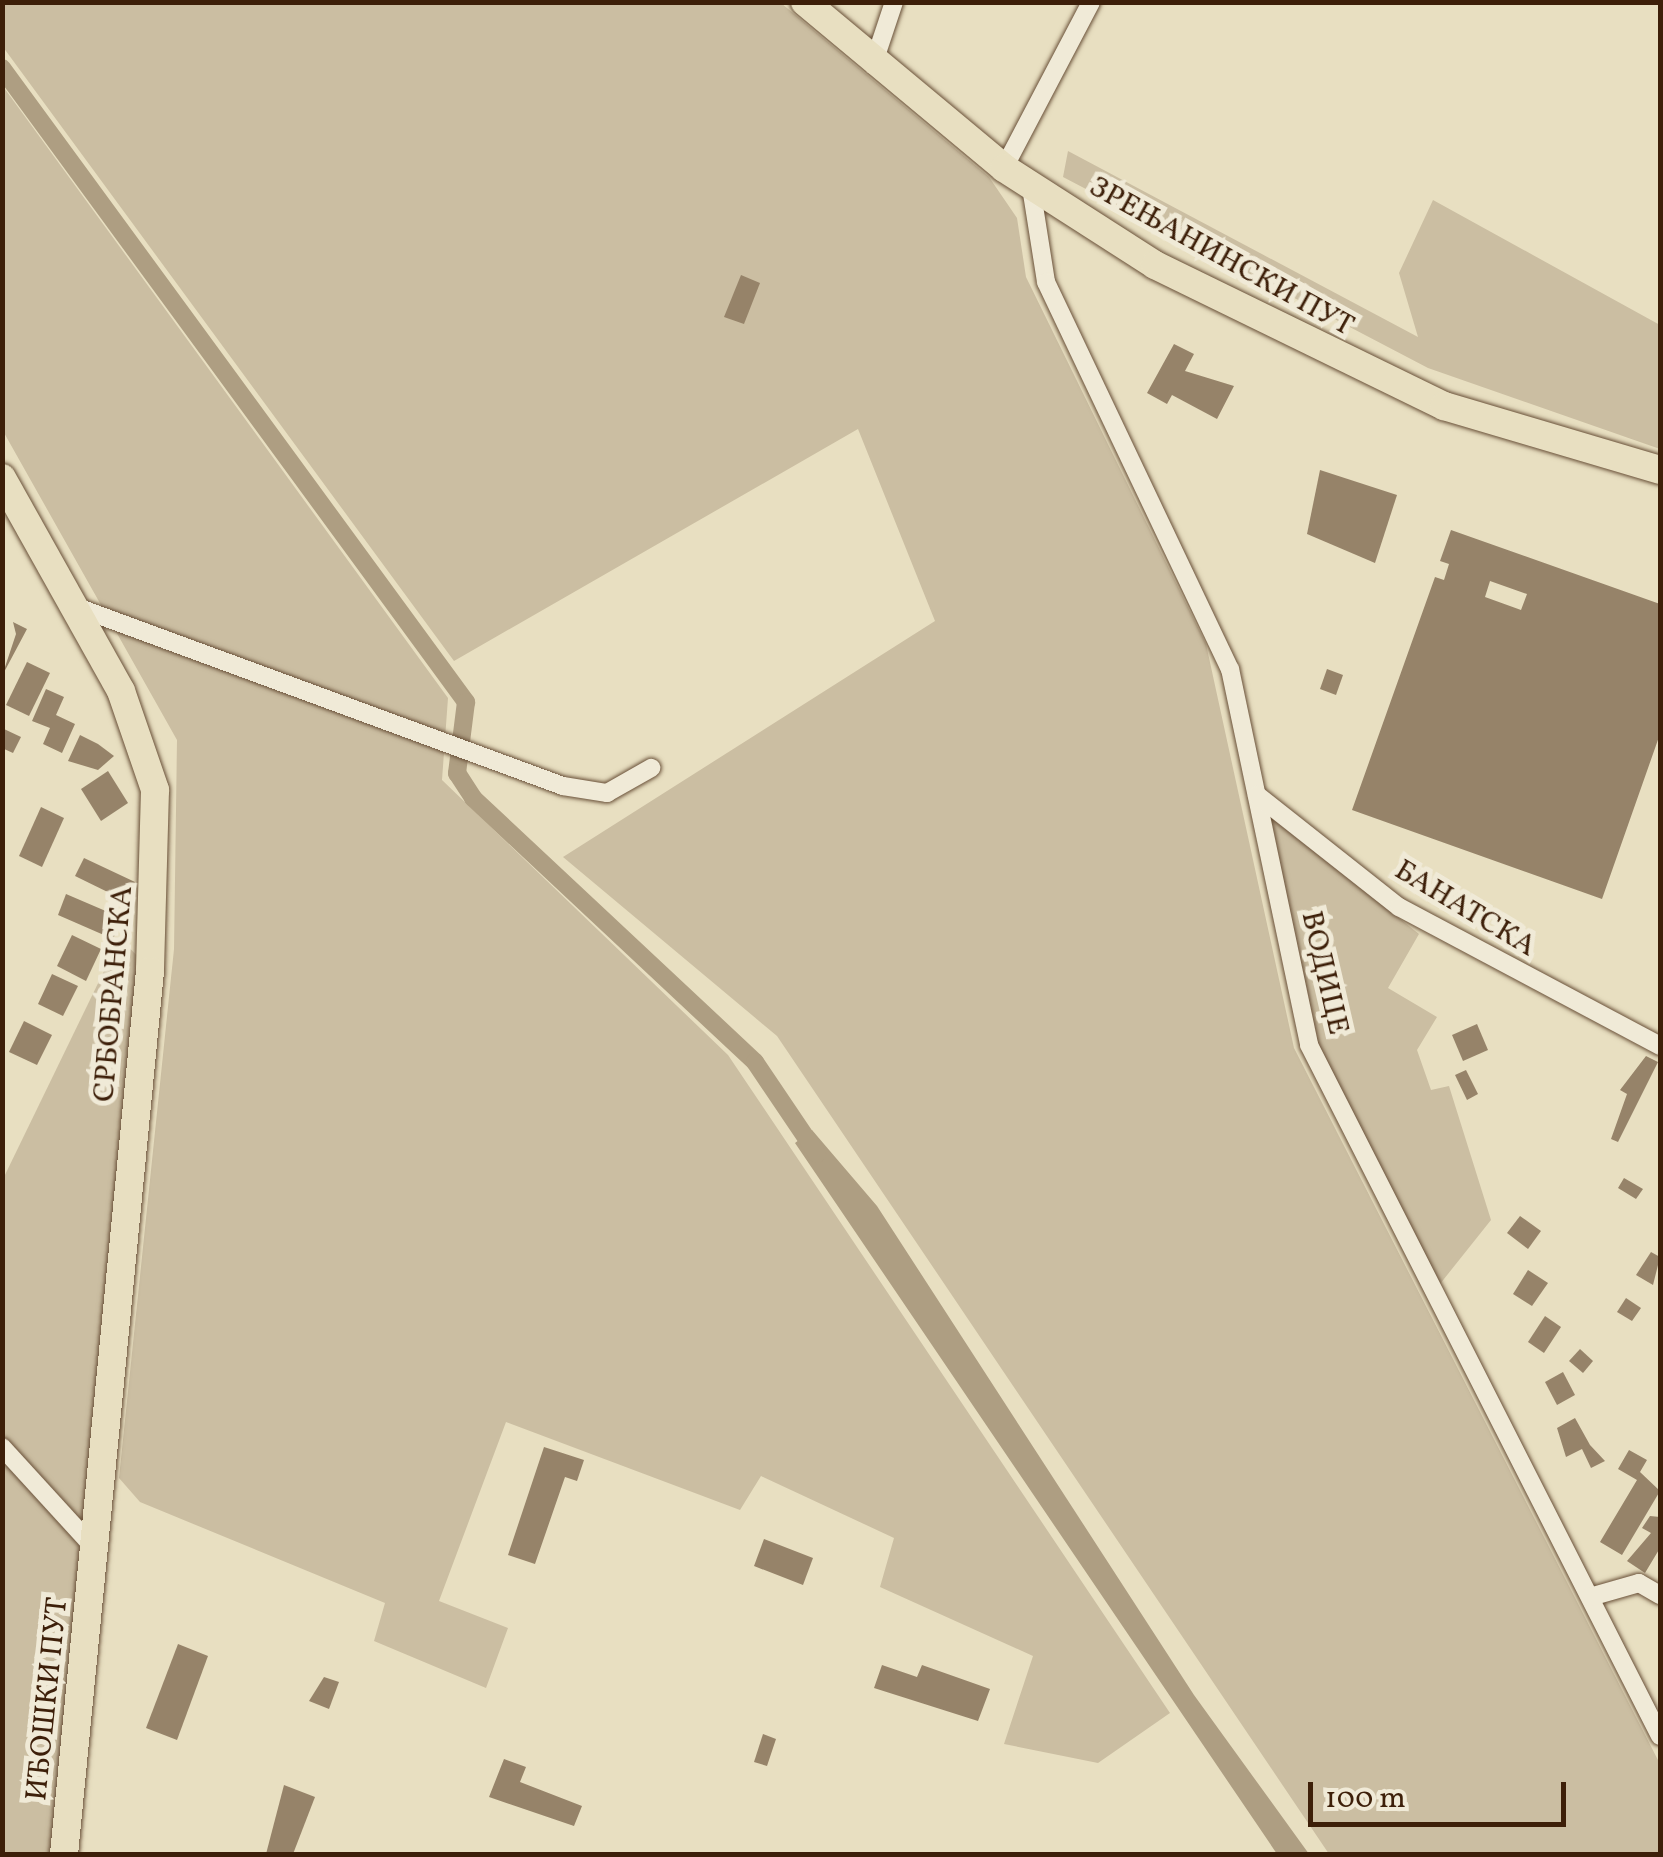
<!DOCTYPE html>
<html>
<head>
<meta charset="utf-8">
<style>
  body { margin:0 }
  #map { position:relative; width:1663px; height:1857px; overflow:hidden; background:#e8dfc1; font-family:Vollkorn,serif }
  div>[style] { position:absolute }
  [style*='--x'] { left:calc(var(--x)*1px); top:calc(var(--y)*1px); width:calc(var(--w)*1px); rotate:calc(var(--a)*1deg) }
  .green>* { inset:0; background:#cbbea2 }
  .water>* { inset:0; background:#ae9e82 }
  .canal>* { height:18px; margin:-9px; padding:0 9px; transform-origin:9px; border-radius:9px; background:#ae9e82 }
  .building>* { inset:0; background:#968369 }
  .roads { filter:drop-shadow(0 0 2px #684f37) drop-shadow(0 0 2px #684f37) }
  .street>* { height:18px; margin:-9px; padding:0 9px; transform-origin:9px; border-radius:9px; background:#f0ead7 }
  .primary>* { height:28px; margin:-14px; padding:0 14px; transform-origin:14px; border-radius:14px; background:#e8dfc1 }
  span { translate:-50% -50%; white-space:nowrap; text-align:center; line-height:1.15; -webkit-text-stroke:10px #f0ead7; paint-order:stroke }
  .street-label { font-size:30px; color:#3d1f09 }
  .frame { position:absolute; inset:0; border:5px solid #3d1f09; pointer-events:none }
  .scale { position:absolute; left:1308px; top:1782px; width:258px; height:45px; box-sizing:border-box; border:5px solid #3d1f09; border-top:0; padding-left:12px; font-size:30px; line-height:35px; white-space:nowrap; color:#3d1f09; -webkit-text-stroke:8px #f0ead7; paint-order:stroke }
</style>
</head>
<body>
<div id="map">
  <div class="green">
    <div style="clip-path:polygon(2px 3px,781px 3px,989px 177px,1017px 218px,1026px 277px,1206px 644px,1294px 1048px,1660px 1764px,1660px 1854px,1329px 1854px,777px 1036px,563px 857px,935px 621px,858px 429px,454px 661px,3px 47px)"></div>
    <div style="clip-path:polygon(2px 85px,448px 698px,442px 780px,728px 1055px,1170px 1713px,1098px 1763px,1004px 1744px,1033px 1656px,880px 1587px,894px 1538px,761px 1476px,740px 1510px,506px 1422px,439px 1601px,508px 1628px,486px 1688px,374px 1641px,385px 1603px,140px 1502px,119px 1478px,174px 949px,177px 740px,3px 431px)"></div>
    <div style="clip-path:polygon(1068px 151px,1418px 337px,1399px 273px,1433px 200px,1660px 325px,1660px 449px,1428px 368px,1063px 177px)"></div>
    <div style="clip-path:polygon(1271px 817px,1419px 934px,1388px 988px,1437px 1017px,1417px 1050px,1431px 1090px,1449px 1086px,1491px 1220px,1436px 1289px,1316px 1045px)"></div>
    <div style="clip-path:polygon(120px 938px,143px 962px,55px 1854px,3px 1854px,3px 1179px)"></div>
  </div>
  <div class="water">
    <div style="clip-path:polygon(812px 1130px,877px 1206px,1194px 1695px,1309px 1854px,1277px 1854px,795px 1143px)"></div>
  </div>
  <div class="canal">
    <div style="--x:2;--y:68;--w:786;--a:53.8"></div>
    <div style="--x:466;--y:702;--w:72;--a:97.2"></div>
    <div style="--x:457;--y:773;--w:30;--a:57"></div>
    <div style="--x:473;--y:798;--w:386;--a:43.1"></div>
    <div style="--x:755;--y:1062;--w:111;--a:56"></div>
  </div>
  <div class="building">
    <div style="clip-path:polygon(741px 275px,760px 283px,744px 324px,724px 317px)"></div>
    <div style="clip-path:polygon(1174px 344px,1194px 354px,1185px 371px,1234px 386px,1217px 419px,1172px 395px,1167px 404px,1147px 393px)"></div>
    <div style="clip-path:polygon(1320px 470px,1397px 495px,1375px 563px,1307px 534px)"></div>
    <div style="clip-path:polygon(evenodd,1451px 530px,1660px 604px,1660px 734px,1602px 899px,1352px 810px,1435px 577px,1444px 580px,1449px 564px,1440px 561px,1451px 530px,1490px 581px,1527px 594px,1521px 610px,1485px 597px,1490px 581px)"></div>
    <div style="clip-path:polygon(13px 622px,27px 629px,2px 676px,16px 634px)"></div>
    <div style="clip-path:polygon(27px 662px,50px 673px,29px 716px,6px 705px)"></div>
    <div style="clip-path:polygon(1327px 669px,1343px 675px,1336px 695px,1320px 689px)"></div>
    <div style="clip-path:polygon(46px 689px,64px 697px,56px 715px,75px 724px,62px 753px,43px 744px,50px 728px,32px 721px)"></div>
    <div style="clip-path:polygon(4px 729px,21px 737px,13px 753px,2px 748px)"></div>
    <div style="clip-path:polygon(80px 735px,98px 744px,114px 756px,98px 770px,68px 761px)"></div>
    <div style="clip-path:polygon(108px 771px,128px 803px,101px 821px,81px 789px)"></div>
    <div style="clip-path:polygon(41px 807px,64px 818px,42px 867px,19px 856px)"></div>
    <div style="clip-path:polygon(84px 858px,135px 882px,126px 901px,75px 876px)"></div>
    <div style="clip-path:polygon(66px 894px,122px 918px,113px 939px,58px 915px)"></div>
    <div style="clip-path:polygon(72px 935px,101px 949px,86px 981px,57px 966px)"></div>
    <div style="clip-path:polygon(52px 974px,78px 986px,63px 1016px,38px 1004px)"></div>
    <div style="clip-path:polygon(24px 1021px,52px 1035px,37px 1065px,9px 1052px)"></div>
    <div style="clip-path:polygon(1477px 1024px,1488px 1050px,1463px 1061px,1452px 1035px)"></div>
    <div style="clip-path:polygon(1646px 1056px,1658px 1062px,1618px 1142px,1611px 1139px,1627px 1094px,1620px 1090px)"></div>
    <div style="clip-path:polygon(1466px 1070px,1478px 1094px,1467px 1100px,1455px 1075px)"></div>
    <div style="clip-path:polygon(1624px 1178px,1643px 1189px,1636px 1199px,1618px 1188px)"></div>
    <div style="clip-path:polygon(1520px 1216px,1541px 1231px,1528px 1249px,1507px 1233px)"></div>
    <div style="clip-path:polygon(1651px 1252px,1660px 1257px,1653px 1285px,1636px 1275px)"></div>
    <div style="clip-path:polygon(1528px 1270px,1548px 1283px,1532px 1306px,1513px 1294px)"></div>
    <div style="clip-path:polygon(1626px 1298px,1641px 1308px,1632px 1321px,1617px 1312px)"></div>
    <div style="clip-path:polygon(1545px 1316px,1561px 1327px,1544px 1353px,1528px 1342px)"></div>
    <div style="clip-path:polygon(1580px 1349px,1593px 1361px,1583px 1373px,1569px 1361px)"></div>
    <div style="clip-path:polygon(1563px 1372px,1575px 1395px,1557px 1405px,1545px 1382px)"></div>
    <div style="clip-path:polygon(1575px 1418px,1590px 1445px,1605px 1461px,1591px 1468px,1582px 1449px,1566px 1457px,1557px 1428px)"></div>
    <div style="clip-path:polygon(544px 1447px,584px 1460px,577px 1481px,565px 1477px,535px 1564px,508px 1555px)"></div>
    <div style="clip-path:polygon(1629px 1450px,1647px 1460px,1640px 1472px,1660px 1491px,1622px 1555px,1600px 1542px,1637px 1480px,1618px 1469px)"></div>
    <div style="clip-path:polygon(1650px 1516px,1660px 1517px,1660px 1548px,1645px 1573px,1627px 1561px,1651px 1533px,1642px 1528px)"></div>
    <div style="clip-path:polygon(764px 1539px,813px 1558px,803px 1585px,754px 1566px)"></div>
    <div style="clip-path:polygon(178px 1644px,208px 1656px,177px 1740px,146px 1728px)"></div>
    <div style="clip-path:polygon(882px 1665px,917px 1677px,922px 1665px,990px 1689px,978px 1721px,874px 1688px)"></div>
    <div style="clip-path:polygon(324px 1677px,339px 1682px,329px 1709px,309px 1701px)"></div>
    <div style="clip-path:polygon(763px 1734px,776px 1739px,767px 1766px,754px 1762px)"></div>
    <div style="clip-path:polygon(504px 1759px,526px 1767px,520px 1782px,582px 1806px,574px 1826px,489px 1797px)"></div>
    <div style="clip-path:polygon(284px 1785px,315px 1797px,293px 1854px,266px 1854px)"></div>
  </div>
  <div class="roads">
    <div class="street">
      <div style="--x:873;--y:65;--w:66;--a:-71.6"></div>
      <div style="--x:1004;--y:168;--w:187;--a:-62.3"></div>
      <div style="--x:1031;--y:187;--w:96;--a:81"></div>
      <div style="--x:1046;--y:282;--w:429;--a:64.6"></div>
      <div style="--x:1230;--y:669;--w:384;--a:78.1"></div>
      <div style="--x:1309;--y:1045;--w:775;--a:63.07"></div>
      <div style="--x:74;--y:606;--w:521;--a:20.21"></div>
      <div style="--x:563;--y:786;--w:45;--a:9"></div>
      <div style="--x:607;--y:793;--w:51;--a:-29.6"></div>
      <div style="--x:1257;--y:795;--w:181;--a:38.3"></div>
      <div style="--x:1399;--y:907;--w:296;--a:28"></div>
      <div style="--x:2;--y:1447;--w:139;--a:47.6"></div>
      <div style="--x:1590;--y:1597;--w:51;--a:-15.9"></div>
      <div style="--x:1639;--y:1583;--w:24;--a:30"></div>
    </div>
    <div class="primary">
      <div style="--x:805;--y:2;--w:259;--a:39.8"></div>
      <div style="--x:1004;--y:168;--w:179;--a:32.7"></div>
      <div style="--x:1155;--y:265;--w:322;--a:26"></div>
      <div style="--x:1444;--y:406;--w:225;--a:16.5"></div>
      <div style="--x:2;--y:478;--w:244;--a:60.8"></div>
      <div style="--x:121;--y:691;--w:105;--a:71"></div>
      <div style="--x:155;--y:790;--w:181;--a:91.6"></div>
      <div style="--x:150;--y:971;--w:887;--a:95.56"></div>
    </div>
  </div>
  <div class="street-label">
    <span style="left:1221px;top:257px;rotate:29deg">ЗРЕЊАНИНСКИ ПУТ</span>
    <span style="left:1465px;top:909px;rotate:31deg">БАНАТСКА</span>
    <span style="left:1324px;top:973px;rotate:77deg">ВОДИЦЕ</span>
    <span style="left:114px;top:994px;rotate:-85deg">СРБОБРАНСКА</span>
    <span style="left:48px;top:1699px;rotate:-84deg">ИЂОШКИ ПУТ</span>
  </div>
  <div class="frame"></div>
  <div class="scale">100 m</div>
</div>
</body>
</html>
